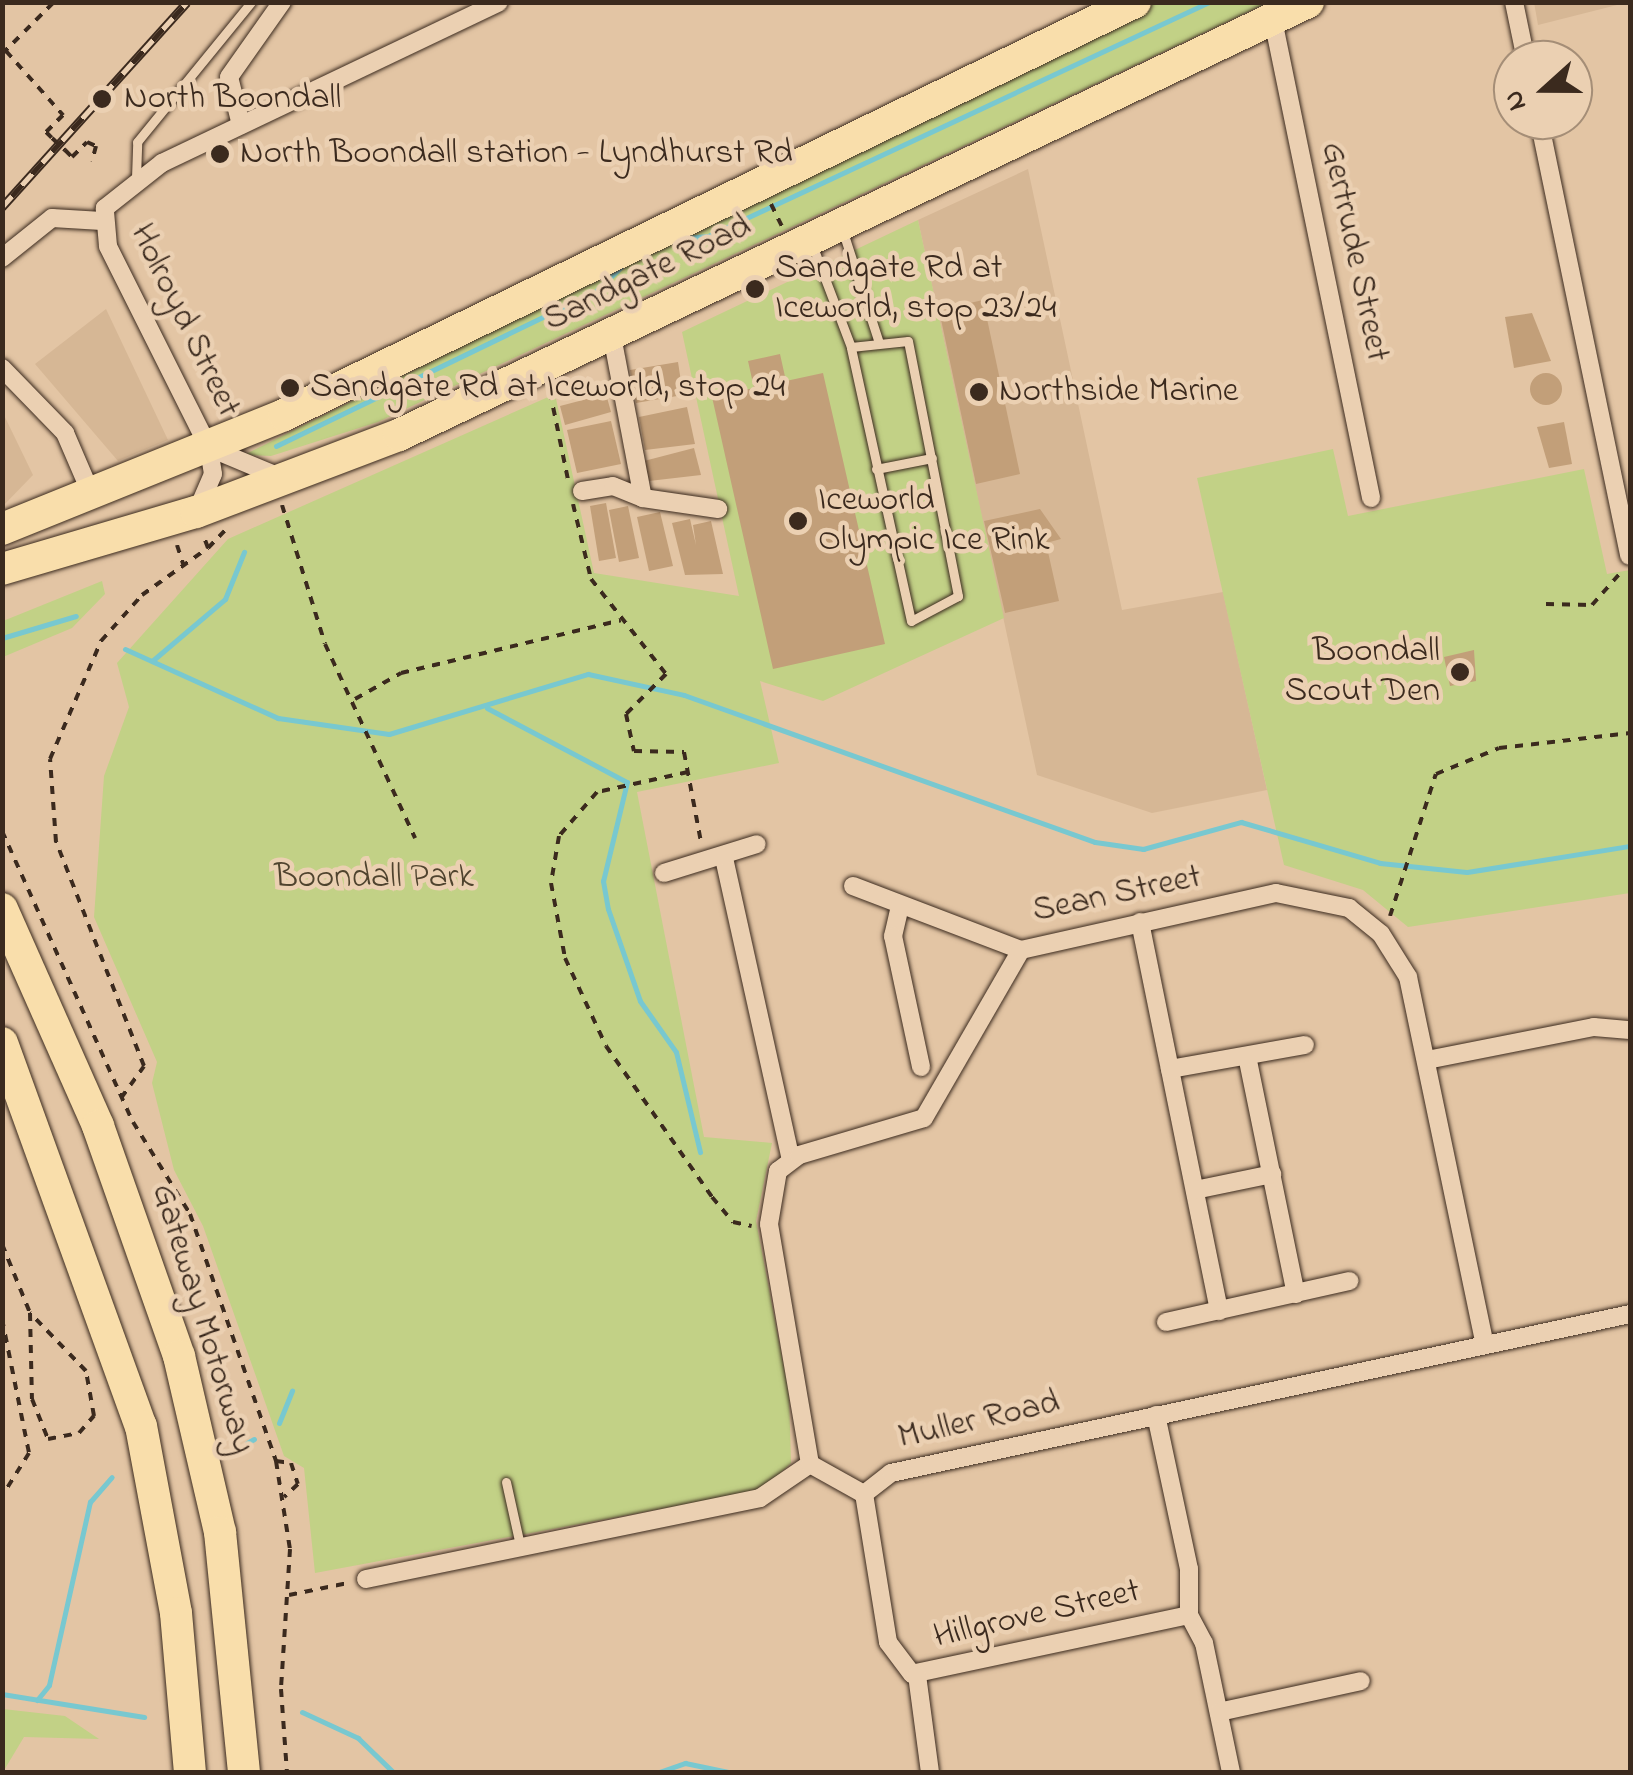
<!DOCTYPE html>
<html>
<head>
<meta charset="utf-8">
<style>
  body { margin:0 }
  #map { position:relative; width:1633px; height:1775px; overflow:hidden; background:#e3c5a4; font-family:"Indie Flower",sans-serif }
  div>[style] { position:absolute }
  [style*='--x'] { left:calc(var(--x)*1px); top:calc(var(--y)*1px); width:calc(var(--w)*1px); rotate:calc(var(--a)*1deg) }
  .built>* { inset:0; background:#d6b795 }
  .green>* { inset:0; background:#c2d186 }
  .stream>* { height:5px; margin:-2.5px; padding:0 2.5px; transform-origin:2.5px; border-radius:2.5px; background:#78c8d0 }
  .building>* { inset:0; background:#c29f79 }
  .round { border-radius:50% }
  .path>* { height:4px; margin-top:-2px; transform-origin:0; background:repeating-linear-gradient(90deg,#3b2a1e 0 8px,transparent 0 16px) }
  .roads { filter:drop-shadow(0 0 2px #3b2a1e) drop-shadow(0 0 2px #3b2a1e) }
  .lane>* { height:9px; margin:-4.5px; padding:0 4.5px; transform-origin:4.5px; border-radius:4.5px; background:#ebd0b2 }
  .street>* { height:18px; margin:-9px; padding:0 9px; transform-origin:9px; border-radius:9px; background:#ebd0b2 }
  .highway>* { height:32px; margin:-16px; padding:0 16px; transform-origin:16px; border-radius:16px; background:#f9deab }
  .rail>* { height:9px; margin-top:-4.5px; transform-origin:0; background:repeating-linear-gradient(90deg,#ebd0b2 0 15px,#3b2a1e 0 30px); box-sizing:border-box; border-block:2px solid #3b2a1e }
  .path-bridge>* { height:4px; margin-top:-2px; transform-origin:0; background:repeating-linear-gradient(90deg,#3b2a1e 0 8px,transparent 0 16px) }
  .dots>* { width:28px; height:28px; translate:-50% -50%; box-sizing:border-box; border:5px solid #ebd0b2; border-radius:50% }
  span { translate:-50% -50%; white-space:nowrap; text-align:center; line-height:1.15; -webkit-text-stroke:9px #ebd0b2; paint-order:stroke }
  .poi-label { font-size:35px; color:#3b2a1e }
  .left { translate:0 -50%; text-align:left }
  .right { translate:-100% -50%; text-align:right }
  .street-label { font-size:35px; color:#3b2a1e }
  .park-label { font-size:35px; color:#4f432e }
  .frame { position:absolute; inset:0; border:5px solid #3b2a1e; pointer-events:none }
  .north { position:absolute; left:1493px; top:40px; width:100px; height:100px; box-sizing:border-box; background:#ebd0b2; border:2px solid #a58e77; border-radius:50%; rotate:249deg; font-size:28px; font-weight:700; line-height:40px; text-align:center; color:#3b2a1e }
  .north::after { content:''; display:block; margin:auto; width:35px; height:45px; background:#3b2a1e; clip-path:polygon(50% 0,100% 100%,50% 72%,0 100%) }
</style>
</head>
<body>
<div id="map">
  <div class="built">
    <div style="clip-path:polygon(1534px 2px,1625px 2px,1625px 3px,1538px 25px)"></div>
    <div style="clip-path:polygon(1028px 169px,1122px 610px,1223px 592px,1267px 790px,1152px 813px,1037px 775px,918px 220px)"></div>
    <div style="clip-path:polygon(106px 309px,168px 440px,118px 461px,35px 364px)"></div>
    <div style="clip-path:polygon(2px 411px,33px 475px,3px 506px,2px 506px)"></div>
  </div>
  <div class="green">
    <div style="clip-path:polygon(1152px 3px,1267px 3px,378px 422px,271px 456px,244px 455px)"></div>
    <div style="clip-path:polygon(918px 220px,1004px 618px,823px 701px,760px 681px,779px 763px,637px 792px,704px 1137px,772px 1143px,756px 1221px,789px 1394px,791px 1463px,763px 1490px,315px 1573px,304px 1468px,284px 1456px,203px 1226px,174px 1170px,152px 1083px,157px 1062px,94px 917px,104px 776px,129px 707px,117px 663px,228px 539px,555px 394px,594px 573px,739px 596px,682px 332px)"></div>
    <div style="clip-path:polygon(1333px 449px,1348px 516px,1584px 469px,1607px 574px,1630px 570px,1630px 893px,1408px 927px,1363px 890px,1284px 865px,1197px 478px)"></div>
    <div style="clip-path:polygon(102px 581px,105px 594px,72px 628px,3px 657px,3px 621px)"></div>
    <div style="clip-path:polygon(3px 1709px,65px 1716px,99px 1739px,24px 1737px,3px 1772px)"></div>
  </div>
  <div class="stream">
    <div style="--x:684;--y:238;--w:24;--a:-5"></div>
    <div style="--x:708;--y:236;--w:553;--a:-25.04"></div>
    <div style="--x:276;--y:446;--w:356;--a:-25.8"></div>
    <div style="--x:596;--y:291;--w:35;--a:-44"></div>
    <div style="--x:2;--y:638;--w:77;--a:-16.6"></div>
    <div style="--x:125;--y:649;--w:168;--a:24.3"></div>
    <div style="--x:278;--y:718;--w:112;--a:8.2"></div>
    <div style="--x:389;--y:734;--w:208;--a:-16.8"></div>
    <div style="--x:588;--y:674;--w:98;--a:12.3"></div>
    <div style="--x:684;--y:695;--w:436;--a:19.7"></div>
    <div style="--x:1095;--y:842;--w:49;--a:8.3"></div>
    <div style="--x:1143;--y:849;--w:102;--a:-15.4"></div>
    <div style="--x:1241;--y:822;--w:145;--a:16.4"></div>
    <div style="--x:1380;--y:863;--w:87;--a:5.9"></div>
    <div style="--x:1467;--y:872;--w:165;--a:-9.1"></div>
    <div style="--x:152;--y:661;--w:96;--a:-40.3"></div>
    <div style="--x:225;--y:599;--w:51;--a:-68"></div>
    <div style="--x:487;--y:708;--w:158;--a:27.9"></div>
    <div style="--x:627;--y:782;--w:102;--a:103.6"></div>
    <div style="--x:603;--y:881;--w:28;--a:80"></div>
    <div style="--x:608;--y:909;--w:97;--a:70.8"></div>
    <div style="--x:640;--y:1001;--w:62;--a:54.8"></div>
    <div style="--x:676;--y:1052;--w:103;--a:76.5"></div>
    <div style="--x:279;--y:1423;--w:35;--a:-68"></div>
    <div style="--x:247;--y:1443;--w:8;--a:-30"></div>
    <div style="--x:2;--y:1694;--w:144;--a:9.2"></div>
    <div style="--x:37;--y:1700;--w:19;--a:-51"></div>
    <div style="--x:49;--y:1685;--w:188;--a:-77.4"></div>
    <div style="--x:90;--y:1502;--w:33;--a:-49"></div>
    <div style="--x:302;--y:1712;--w:62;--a:24.9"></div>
    <div style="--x:358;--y:1738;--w:49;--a:44.2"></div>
    <div style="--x:659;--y:1772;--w:28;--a:-19"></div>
    <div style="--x:685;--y:1763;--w:44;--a:11.8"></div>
  </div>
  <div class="building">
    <div style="clip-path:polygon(983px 300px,1020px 474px,976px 484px,939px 310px)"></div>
    <div style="clip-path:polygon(1532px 313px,1551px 361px,1514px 368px,1505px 317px)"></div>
    <div style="clip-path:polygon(780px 354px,786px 381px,823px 373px,885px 644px,773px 669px,712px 397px,754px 388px,748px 361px)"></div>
    <div style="clip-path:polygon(678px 362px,683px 395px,636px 403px,630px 370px)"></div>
    <div class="round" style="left:1530px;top:373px;width:32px;height:32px"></div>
    <div style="clip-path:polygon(606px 394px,611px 412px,565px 425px,560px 406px)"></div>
    <div style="clip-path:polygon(687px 407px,695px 444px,645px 450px,639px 417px)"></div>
    <div style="clip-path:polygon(611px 421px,621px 464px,577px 473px,567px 430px)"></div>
    <div style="clip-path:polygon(1564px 422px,1572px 464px,1549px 468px,1537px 427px)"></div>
    <div style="clip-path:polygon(694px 448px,701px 475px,649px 481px,644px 461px)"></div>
    <div style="clip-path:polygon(606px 503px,616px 558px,599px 561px,590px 506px)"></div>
    <div style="clip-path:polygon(628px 506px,639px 558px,619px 562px,609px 510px)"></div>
    <div style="clip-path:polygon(1040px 509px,1061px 539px,1046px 543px,1059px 601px,1005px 613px,984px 521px)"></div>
    <div style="clip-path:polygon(660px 512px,673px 566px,649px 571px,637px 517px)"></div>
    <div style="clip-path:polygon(690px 519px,696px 545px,693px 525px,711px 521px,723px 574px,685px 575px,672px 523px)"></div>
    <div style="clip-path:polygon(1474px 650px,1476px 681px,1450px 686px,1444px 657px)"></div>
  </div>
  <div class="path">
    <div style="--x:6;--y:51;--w:86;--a:48.3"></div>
    <div style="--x:63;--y:115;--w:24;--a:135"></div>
    <div style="--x:46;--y:132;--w:8;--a:45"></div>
    <div style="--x:2;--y:54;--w:74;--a:-45"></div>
    <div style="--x:65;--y:150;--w:10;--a:45"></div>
    <div style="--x:72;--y:157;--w:21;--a:-45"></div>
    <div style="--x:87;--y:142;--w:10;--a:24"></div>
    <div style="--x:96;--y:146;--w:16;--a:105"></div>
    <div style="--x:771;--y:204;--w:25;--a:64"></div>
    <div style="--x:550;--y:392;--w:90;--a:78.4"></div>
    <div style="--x:573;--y:504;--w:77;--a:76.5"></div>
    <div style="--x:591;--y:579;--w:121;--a:51.7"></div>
    <div style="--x:666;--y:674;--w:57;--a:135"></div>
    <div style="--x:626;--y:714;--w:38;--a:78"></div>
    <div style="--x:634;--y:751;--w:50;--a:1.1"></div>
    <div style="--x:684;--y:752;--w:92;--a:79.3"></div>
    <div style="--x:282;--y:505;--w:145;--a:72.8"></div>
    <div style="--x:325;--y:644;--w:214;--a:65.1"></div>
    <div style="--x:177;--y:545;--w:20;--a:72"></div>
    <div style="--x:208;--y:548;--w:30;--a:-46"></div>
    <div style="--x:1546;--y:604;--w:46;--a:1.2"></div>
    <div style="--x:1592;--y:605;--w:47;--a:-48.5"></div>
    <div style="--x:355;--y:699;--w:53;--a:-29.5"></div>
    <div style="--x:401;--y:673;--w:226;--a:-13.5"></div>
    <div style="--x:688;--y:772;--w:93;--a:167.6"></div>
    <div style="--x:597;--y:792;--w:58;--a:130.8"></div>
    <div style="--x:559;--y:836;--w:48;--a:99.7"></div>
    <div style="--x:551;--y:883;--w:76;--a:79.4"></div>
    <div style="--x:565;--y:958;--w:97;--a:65"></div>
    <div style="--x:606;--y:1046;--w:184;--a:54.9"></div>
    <div style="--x:712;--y:1197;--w:33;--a:50"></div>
    <div style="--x:733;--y:1222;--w:19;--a:12"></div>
    <div style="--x:2;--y:831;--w:319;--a:65.8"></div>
    <div style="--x:133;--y:1122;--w:108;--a:58.2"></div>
    <div style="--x:190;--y:1214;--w:262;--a:70.8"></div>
    <div style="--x:276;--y:1461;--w:89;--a:81"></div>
    <div style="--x:290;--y:1549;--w:140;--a:93.7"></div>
    <div style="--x:281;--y:1689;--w:83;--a:85.9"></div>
    <div style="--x:1390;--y:916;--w:149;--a:-72.1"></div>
    <div style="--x:1436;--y:774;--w:68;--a:-22.4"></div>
    <div style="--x:1499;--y:748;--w:132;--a:-6.5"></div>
    <div style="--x:121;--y:1098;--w:39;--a:-54"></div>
    <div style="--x:144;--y:1066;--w:241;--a:-111.4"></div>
    <div style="--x:56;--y:842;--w:83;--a:-94.1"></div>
    <div style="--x:50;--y:759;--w:129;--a:-66.6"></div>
    <div style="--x:101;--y:641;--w:62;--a:-48.3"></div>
    <div style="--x:142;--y:595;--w:81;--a:-35.5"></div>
    <div style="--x:208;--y:548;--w:12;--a:-110"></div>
    <div style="--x:2;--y:1244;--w:74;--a:67.9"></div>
    <div style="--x:30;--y:1313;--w:86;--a:88.7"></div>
    <div style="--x:32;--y:1399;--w:43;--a:68.2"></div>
    <div style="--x:48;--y:1439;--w:32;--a:-11"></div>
    <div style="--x:79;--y:1433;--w:23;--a:-49"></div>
    <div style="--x:94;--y:1416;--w:46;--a:-100.1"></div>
    <div style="--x:86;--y:1371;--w:81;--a:-134"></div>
    <div style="--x:2;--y:1319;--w:137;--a:78.6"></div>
    <div style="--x:29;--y:1453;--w:51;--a:122.1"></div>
    <div style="--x:276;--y:1461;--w:15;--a:8"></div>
    <div style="--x:291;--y:1463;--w:22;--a:72"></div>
    <div style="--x:298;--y:1484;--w:19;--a:137"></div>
    <div style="--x:289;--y:1595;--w:60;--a:-11.5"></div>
  </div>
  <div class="roads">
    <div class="lane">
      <div style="--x:136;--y:178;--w:36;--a:-88"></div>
      <div style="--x:137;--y:142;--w:181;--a:-50.8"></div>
      <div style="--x:843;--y:232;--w:117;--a:72"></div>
      <div style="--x:813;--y:247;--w:107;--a:69.2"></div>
      <div style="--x:908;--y:341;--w:260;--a:78.9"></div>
      <div style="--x:958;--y:596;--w:53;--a:152"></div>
      <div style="--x:911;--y:621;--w:280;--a:-102.4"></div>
      <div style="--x:851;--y:347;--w:57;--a:-6"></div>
      <div style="--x:876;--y:469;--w:57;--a:-11.1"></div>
      <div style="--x:506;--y:1482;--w:65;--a:77.5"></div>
    </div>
    <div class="street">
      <div style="--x:1514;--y:2;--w:59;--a:78.3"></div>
      <div style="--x:1273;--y:20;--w:488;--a:78.4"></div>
      <div style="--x:1539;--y:120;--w:445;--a:78.3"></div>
      <div style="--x:241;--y:125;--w:49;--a:-104"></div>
      <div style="--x:229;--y:77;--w:92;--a:-54.8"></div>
      <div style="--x:2;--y:258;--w:64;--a:-38.7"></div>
      <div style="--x:52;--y:218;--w:50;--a:3.4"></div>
      <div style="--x:612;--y:336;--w:165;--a:79.2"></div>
      <div style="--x:643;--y:498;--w:76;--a:8.3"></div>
      <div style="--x:2;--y:368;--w:91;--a:45.9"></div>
      <div style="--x:65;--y:433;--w:71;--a:66.7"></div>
      <div style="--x:210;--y:448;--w:73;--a:22.7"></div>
      <div style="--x:582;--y:491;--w:31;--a:-9"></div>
      <div style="--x:613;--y:486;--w:32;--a:22"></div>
      <div style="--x:197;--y:511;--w:40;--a:-66.6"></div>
      <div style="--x:213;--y:474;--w:26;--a:-99"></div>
      <div style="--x:209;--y:448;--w:226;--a:-116.6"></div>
      <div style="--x:108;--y:246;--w:38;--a:-95"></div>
      <div style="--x:105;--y:208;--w:73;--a:-38.3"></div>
      <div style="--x:162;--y:163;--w:373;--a:-25.5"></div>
      <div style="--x:724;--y:858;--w:308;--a:77.5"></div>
      <div style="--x:664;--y:873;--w:97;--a:-17.3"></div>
      <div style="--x:853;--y:886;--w:180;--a:20.9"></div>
      <div style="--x:900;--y:906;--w:31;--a:103"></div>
      <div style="--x:893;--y:936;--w:134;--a:77.9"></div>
      <div style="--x:1140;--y:922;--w:397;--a:78.5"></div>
      <div style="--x:1247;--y:1056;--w:243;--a:78.4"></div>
      <div style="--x:1427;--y:1060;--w:170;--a:-11.2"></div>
      <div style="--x:1594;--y:1027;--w:36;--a:5"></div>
      <div style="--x:1170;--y:1069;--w:137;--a:-10.1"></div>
      <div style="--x:1195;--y:1190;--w:79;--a:-11.7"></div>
      <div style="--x:1166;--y:1322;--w:188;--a:-12.6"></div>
      <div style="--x:1156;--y:1415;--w:157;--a:77.9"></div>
      <div style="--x:1189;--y:1569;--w:46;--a:90"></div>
      <div style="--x:1189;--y:1615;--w:32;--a:62"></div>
      <div style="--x:1204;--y:1643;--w:132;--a:78.2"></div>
      <div style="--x:810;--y:1464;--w:243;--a:-99.7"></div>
      <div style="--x:769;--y:1224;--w:54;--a:-80.4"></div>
      <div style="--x:778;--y:1171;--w:26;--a:-37"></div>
      <div style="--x:799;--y:1155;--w:130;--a:-16.5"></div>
      <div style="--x:924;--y:1118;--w:194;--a:-60"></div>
      <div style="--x:1021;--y:950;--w:261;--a:-12.6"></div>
      <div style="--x:1276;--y:893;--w:75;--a:11.6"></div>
      <div style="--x:1349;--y:908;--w:41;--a:39.1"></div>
      <div style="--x:1381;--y:934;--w:51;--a:57.9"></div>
      <div style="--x:1408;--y:977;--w:375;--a:78.2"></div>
      <div style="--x:366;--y:1579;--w:402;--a:-11.6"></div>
      <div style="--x:760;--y:1498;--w:60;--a:-34.2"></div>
      <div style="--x:810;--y:1464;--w:62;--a:29.1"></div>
      <div style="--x:1189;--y:1615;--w:283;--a:168"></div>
      <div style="--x:912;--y:1674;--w:40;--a:-127"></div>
      <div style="--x:888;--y:1642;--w:150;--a:-99.2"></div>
      <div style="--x:864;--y:1494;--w:34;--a:-38"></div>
      <div style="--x:891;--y:1473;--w:756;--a:-12.14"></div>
      <div style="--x:917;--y:1675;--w:98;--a:82.4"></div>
      <div style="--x:1219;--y:1712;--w:145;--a:-12.3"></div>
    </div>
    <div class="highway">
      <div style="--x:2;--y:529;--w:304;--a:-22"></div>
      <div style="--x:284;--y:415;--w:946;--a:-25.89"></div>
      <div style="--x:2;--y:569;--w:202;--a:-16.4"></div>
      <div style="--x:196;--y:512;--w:217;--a:-20.8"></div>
      <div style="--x:399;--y:435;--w:1007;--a:-25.47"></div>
      <div style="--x:2;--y:909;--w:237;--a:66.1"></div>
      <div style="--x:98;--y:1126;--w:244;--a:70.6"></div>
      <div style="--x:179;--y:1356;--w:181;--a:76.9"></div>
      <div style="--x:220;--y:1532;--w:241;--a:84.3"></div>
      <div style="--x:2;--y:1043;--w:407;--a:70.1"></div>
      <div style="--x:141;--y:1426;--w:190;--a:79.4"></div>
      <div style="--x:176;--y:1613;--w:160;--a:85"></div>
    </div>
  </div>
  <div class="rail">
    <div style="--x:2;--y:207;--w:276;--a:-47.9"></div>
  </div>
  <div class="path-bridge">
    <div style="--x:52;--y:138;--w:18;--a:43"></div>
  </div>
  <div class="dots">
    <div style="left:102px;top:99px;background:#3b2a1e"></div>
    <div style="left:220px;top:154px;background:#3b2a1e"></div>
    <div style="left:755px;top:289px;background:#3b2a1e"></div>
    <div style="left:290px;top:388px;background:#3b2a1e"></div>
    <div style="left:979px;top:392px;background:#3b2a1e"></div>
    <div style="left:798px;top:521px;background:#3b2a1e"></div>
    <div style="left:1460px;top:672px;background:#3b2a1e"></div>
  </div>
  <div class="poi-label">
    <span class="left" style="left:124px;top:99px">North Boondall</span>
    <span class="left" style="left:240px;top:154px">North Boondall station - Lyndhurst Rd</span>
    <span class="left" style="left:775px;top:289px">Sandgate Rd at<br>Iceworld, stop 23/24</span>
    <span class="left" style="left:310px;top:388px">Sandgate Rd at Iceworld, stop 24</span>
    <span class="left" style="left:999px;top:392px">Northside Marine</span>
    <span class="left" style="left:818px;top:521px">Iceworld<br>Olympic Ice Rink</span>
    <span class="right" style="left:1440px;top:672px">Boondall<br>Scout Den</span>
  </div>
  <div class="street-label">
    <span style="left:1354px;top:252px;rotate:78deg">Gertrude Street</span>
    <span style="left:648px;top:274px;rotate:-26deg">Sandgate Road</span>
    <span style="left:184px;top:321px;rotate:64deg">Holroyd Street</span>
    <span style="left:1117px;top:895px;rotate:-12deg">Sean Street</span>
    <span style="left:202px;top:1319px;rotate:73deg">Gateway Motorway</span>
    <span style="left:979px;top:1421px;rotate:-13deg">Muller Road</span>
    <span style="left:1037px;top:1615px;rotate:-13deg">Hillgrove Street</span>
  </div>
  <div class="park-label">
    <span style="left:374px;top:878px">Boondall Park</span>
  </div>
  <div class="frame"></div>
  <div class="north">N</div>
</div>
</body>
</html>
